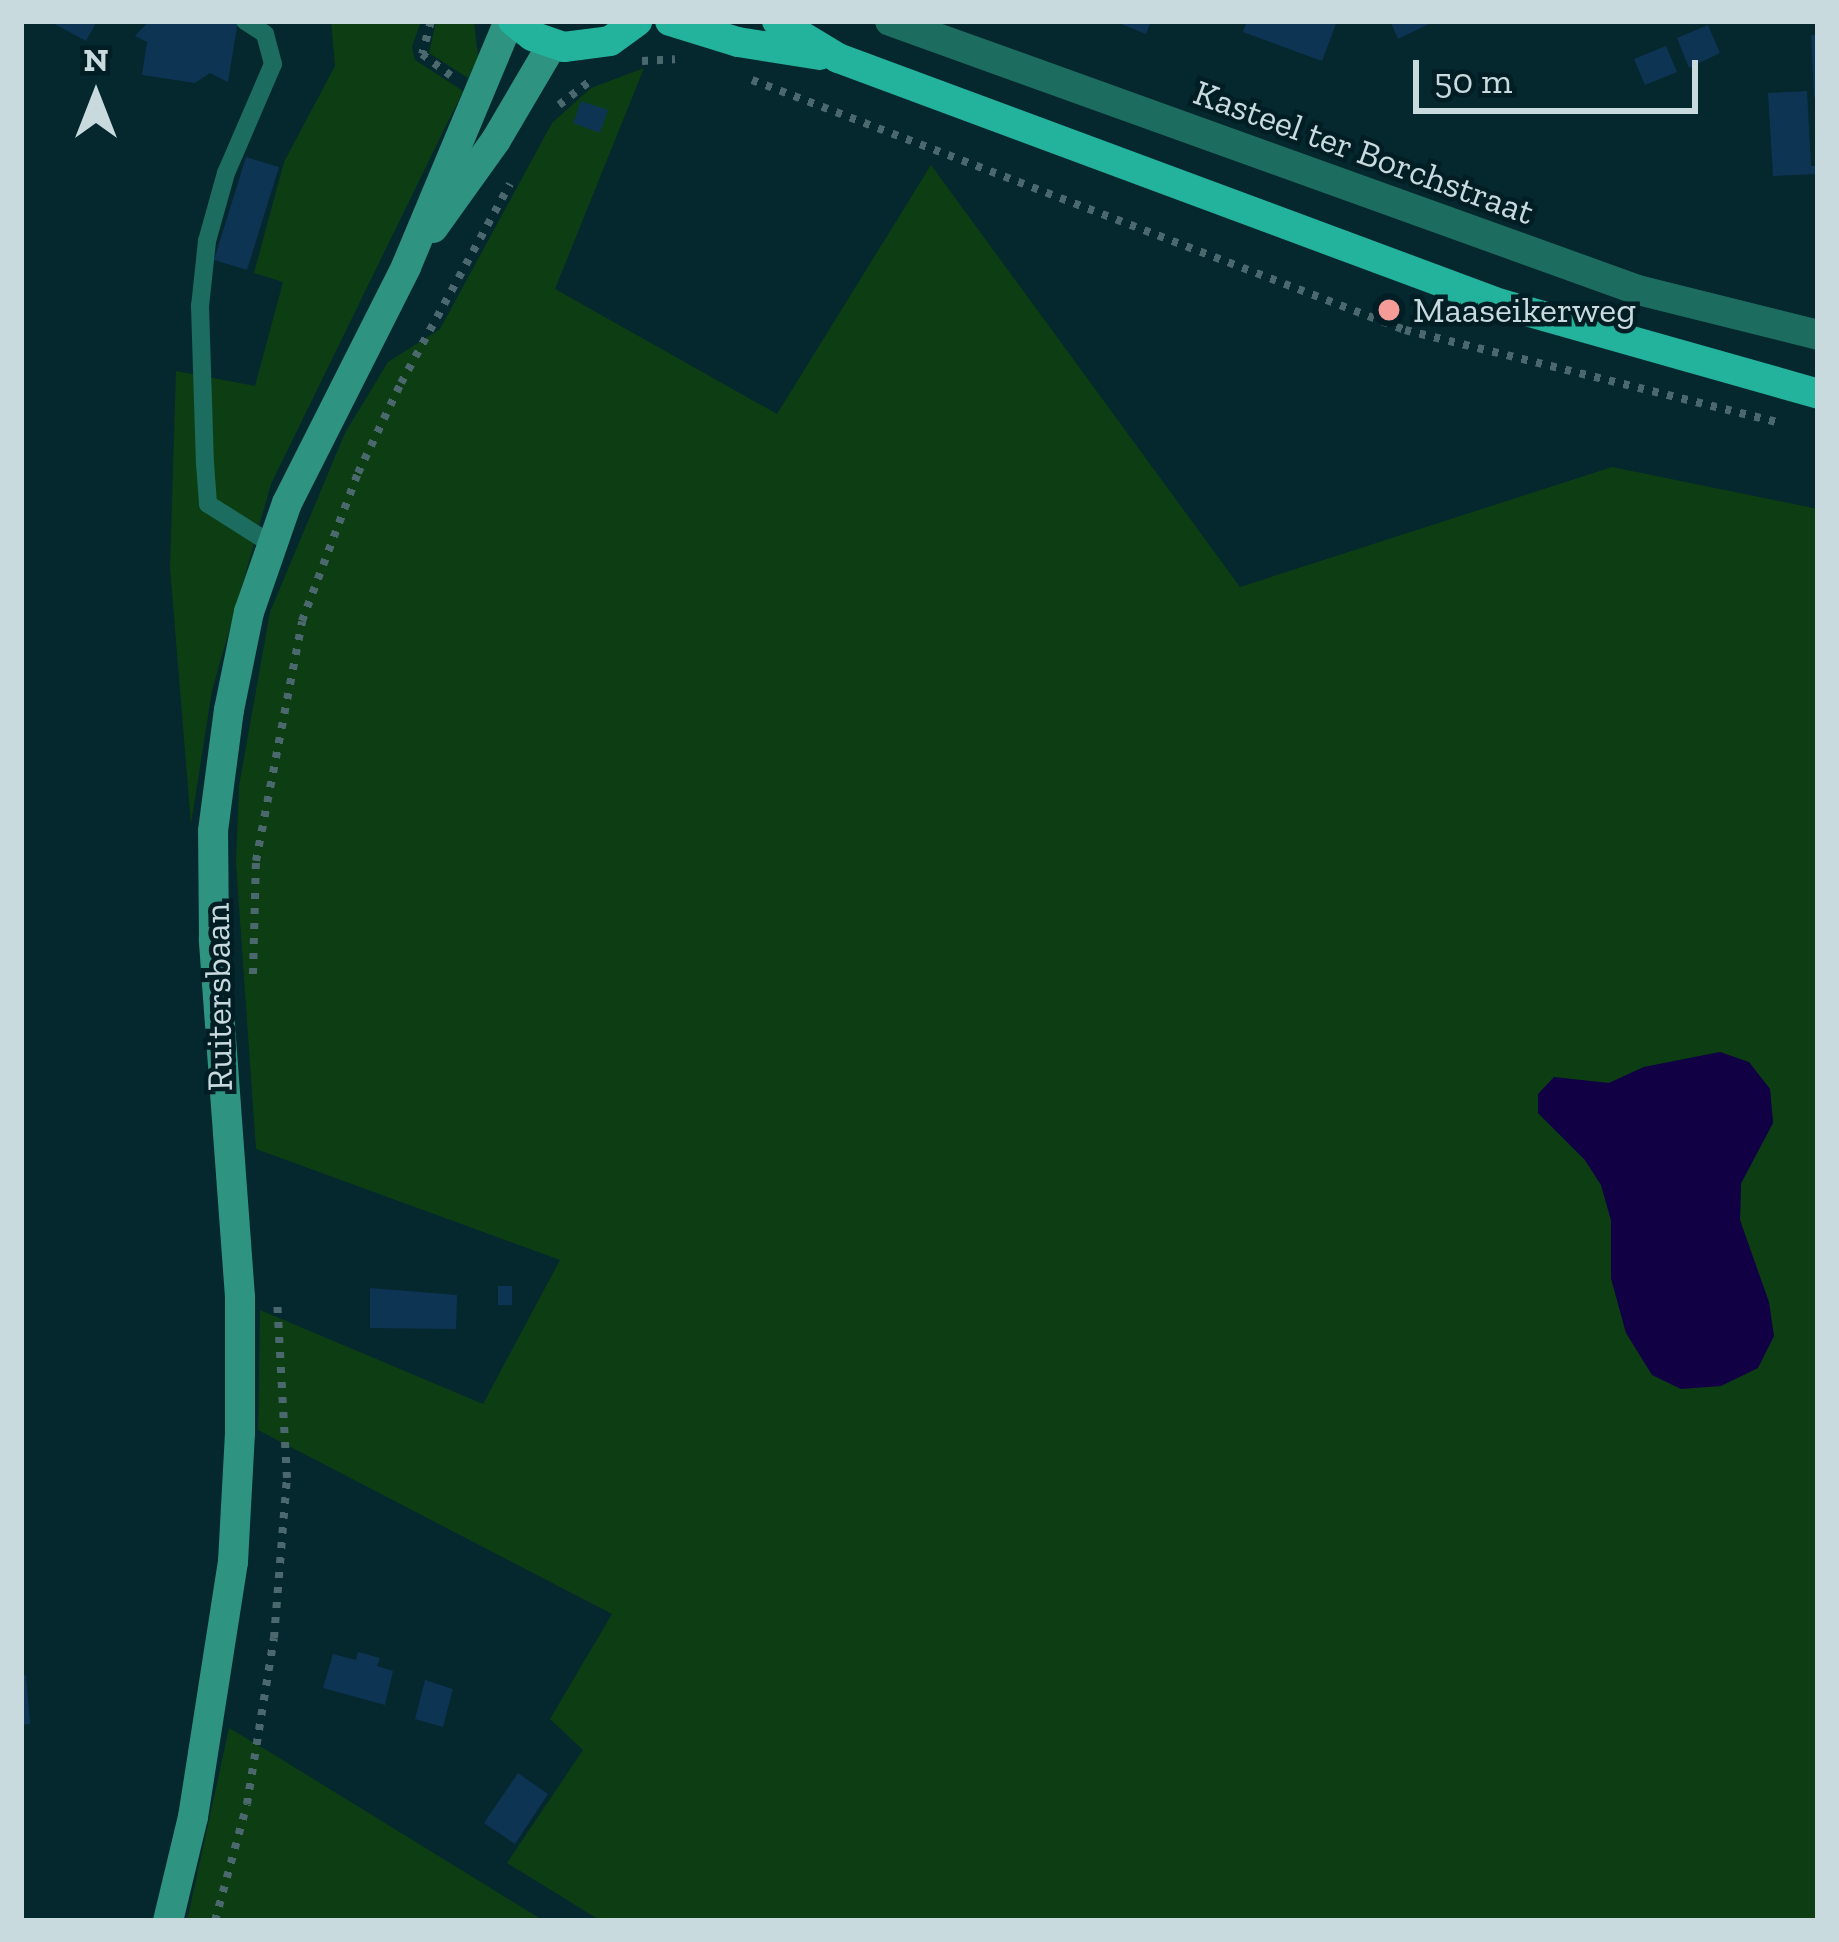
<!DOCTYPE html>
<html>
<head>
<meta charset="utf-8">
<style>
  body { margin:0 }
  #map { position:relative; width:1839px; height:1942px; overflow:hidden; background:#05272e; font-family:"Zilla Slab",serif }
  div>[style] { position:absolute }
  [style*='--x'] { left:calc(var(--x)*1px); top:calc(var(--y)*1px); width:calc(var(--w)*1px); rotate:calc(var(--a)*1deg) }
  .green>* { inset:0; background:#0d3e13 }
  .water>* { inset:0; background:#104 }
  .building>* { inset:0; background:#0e3453 }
  .path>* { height:8px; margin-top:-4px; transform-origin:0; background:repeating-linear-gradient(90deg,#4b686e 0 6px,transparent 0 15px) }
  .lane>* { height:18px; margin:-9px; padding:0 9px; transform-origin:9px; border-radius:9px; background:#1c6d5f }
  .street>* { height:30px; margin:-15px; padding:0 15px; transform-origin:15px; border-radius:15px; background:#1c6d5f }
  .secondary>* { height:30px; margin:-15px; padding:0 15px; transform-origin:15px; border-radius:15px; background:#2f9381 }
  .primary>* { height:30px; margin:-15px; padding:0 15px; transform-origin:15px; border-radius:15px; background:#23b29c }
  .dots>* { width:33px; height:33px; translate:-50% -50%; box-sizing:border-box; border:6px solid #001e24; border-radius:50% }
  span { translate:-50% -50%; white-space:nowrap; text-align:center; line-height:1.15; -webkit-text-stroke:9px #001e24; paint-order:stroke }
  .street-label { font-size:36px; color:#c8dade }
  .poi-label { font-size:36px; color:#c8dade }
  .left { translate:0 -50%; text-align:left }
  .frame { position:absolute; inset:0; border:24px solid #c8dade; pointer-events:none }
  .north { position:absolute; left:36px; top:36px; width:120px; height:120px; -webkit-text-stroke:9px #001e24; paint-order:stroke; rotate:0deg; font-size:33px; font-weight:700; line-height:48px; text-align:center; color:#c8dade }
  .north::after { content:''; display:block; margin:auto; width:42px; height:54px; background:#c8dade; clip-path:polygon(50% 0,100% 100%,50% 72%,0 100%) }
  .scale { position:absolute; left:1413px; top:60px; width:285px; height:54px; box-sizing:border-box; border:6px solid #c8dade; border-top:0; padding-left:15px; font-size:36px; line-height:42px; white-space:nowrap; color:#c8dade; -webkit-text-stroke:9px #001e24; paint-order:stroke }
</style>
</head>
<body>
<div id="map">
  <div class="green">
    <div style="clip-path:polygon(331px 21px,421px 21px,412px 47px,415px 60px,463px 91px,271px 484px,212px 691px,191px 824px,170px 568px,176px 371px,255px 386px,283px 282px,254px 273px,284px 162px,335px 66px)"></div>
    <div style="clip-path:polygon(436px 21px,474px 21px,478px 58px,468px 78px,429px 53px)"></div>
    <div style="clip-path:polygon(evenodd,644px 68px,555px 289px,777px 414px,931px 165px,1240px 587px,1612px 467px,1818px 509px,1818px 1921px,601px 1921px,507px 1863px,583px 1750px,550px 1719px,612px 1614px,258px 1430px,260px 1310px,483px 1404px,560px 1260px,256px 1149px,236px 863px,239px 786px,270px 612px,345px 433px,388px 362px,440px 329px,552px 123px,591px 88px,644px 68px,1720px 1052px,1749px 1063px,1770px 1089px,1773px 1123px,1741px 1184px,1740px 1220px,1751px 1257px,1626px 1333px,1611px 1278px,1611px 1220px,1601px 1185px,1585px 1160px,1538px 1113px,1554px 1078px,1609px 1083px,1644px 1067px,1720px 1052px)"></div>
    <div style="clip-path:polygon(229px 1728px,268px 1751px,544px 1921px,187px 1921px)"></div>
  </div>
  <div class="water">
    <div style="clip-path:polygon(1720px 1052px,1749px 1062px,1770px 1089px,1773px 1123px,1741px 1183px,1740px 1220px,1769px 1302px,1774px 1336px,1758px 1368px,1721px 1386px,1681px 1389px,1652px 1375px,1626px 1333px,1611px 1278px,1611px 1220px,1601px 1185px,1585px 1160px,1538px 1113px,1538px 1094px,1554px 1077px,1609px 1083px,1644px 1067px)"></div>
  </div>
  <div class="building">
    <div style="clip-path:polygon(49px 21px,97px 21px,86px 41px)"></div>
    <div style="clip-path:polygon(149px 21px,238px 21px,228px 82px,210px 73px,195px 83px,142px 75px,147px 42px,135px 36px)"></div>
    <div style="clip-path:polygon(1114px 21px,1151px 21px,1146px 34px)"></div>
    <div style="clip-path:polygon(1247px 21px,1337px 21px,1322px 61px,1243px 32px)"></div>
    <div style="clip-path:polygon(1390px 21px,1435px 21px,1398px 39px)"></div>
    <div style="clip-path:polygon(1708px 25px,1720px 53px,1689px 68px,1677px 38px)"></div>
    <div style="clip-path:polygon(1811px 35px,1818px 35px,1818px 97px,1814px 97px)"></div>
    <div style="clip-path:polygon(1666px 46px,1677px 72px,1645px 85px,1634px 59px)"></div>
    <div style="clip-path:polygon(1807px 91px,1811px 166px,1818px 166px,1818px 174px,1773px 176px,1768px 93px)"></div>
    <div style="clip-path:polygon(581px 101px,608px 110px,600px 133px,573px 123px)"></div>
    <div style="clip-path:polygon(246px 157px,279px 167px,247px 270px,214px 260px)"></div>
    <div style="clip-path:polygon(498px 1286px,512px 1286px,512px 1305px,498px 1305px)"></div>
    <div style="clip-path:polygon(370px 1288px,457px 1295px,456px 1329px,370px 1328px)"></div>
    <div style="clip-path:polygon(358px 1652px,380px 1658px,377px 1666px,393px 1671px,385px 1705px,323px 1688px,333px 1654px,356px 1660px)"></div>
    <div style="clip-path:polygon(26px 1675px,30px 1724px,21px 1725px,21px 1676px)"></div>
    <div style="clip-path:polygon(425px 1680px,453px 1689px,443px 1727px,415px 1719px)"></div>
    <div style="clip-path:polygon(518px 1773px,548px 1794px,515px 1844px,484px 1823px)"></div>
  </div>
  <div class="path">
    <div style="--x:431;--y:21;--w:34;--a:105"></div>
    <div style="--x:422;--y:54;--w:36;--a:37"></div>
    <div style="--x:642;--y:61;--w:33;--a:-3"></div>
    <div style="--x:752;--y:80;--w:699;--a:20.95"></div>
    <div style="--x:1405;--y:330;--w:384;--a:13.9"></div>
    <div style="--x:559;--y:105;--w:44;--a:-37.6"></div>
    <div style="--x:253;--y:974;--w:113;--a:-88.5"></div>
    <div style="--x:256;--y:861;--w:244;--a:-79.1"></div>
    <div style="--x:302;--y:621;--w:158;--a:-69.3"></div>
    <div style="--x:358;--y:473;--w:100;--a:-64.5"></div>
    <div style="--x:401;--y:383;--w:227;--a:-61.3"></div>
    <div style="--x:215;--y:1921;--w:121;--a:-74.7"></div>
    <div style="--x:247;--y:1804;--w:168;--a:-80.8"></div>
    <div style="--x:274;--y:1638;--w:161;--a:-85.4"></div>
    <div style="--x:287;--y:1478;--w:178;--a:-93.2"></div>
  </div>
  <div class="lane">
    <div style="--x:245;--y:21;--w:24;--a:33"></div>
    <div style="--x:265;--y:34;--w:31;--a:75"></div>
    <div style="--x:273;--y:64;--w:119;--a:113.3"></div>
    <div style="--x:226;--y:173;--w:71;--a:105.6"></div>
    <div style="--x:207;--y:241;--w:65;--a:96.1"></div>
    <div style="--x:200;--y:306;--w:157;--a:88.2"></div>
    <div style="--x:205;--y:463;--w:41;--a:85.8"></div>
    <div style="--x:208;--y:504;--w:75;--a:32.4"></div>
  </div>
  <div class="street">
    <div style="--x:890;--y:21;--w:795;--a:19.78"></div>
    <div style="--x:1638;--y:290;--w:186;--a:14"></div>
  </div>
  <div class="secondary">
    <div style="--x:433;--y:228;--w:108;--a:-54.4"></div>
    <div style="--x:496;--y:140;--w:110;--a:-59.5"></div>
    <div style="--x:168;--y:1921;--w:107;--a:-76.5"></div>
    <div style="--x:193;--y:1817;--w:258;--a:-81.1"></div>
    <div style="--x:233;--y:1562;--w:129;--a:-86.9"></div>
    <div style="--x:240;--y:1433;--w:136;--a:-90"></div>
    <div style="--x:240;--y:1297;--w:359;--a:-94.2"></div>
    <div style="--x:214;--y:939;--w:108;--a:-90.5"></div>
    <div style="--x:213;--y:831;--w:122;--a:-82.5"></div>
    <div style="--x:229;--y:710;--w:100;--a:-78.5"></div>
    <div style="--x:249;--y:612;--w:115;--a:-70.8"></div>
    <div style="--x:287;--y:503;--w:264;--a:-63.2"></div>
    <div style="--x:406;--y:267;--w:267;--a:-67.3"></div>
  </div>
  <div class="primary">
    <div style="--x:513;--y:21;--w:24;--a:38"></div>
    <div style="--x:532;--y:36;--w:34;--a:19"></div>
    <div style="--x:564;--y:47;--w:46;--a:-7.4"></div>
    <div style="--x:610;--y:41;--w:34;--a:-36"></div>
    <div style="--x:670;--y:21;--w:71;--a:17.2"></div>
    <div style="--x:738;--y:42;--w:83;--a:9"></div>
    <div style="--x:777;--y:21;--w:71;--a:31.2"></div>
    <div style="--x:838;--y:58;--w:707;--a:20.36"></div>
    <div style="--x:1501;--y:304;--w:330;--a:15.8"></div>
  </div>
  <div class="dots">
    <div style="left:1389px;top:310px;background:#f59b98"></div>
  </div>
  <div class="street-label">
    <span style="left:1364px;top:152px;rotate:20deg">Kasteel ter Borchstraat</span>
    <span style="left:218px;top:997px;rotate:-91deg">Ruitersbaan</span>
  </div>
  <div class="poi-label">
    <span class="left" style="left:1413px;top:310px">Maaseikerweg</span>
  </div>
  <div class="frame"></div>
  <div class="north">N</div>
  <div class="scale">50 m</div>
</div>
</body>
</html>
